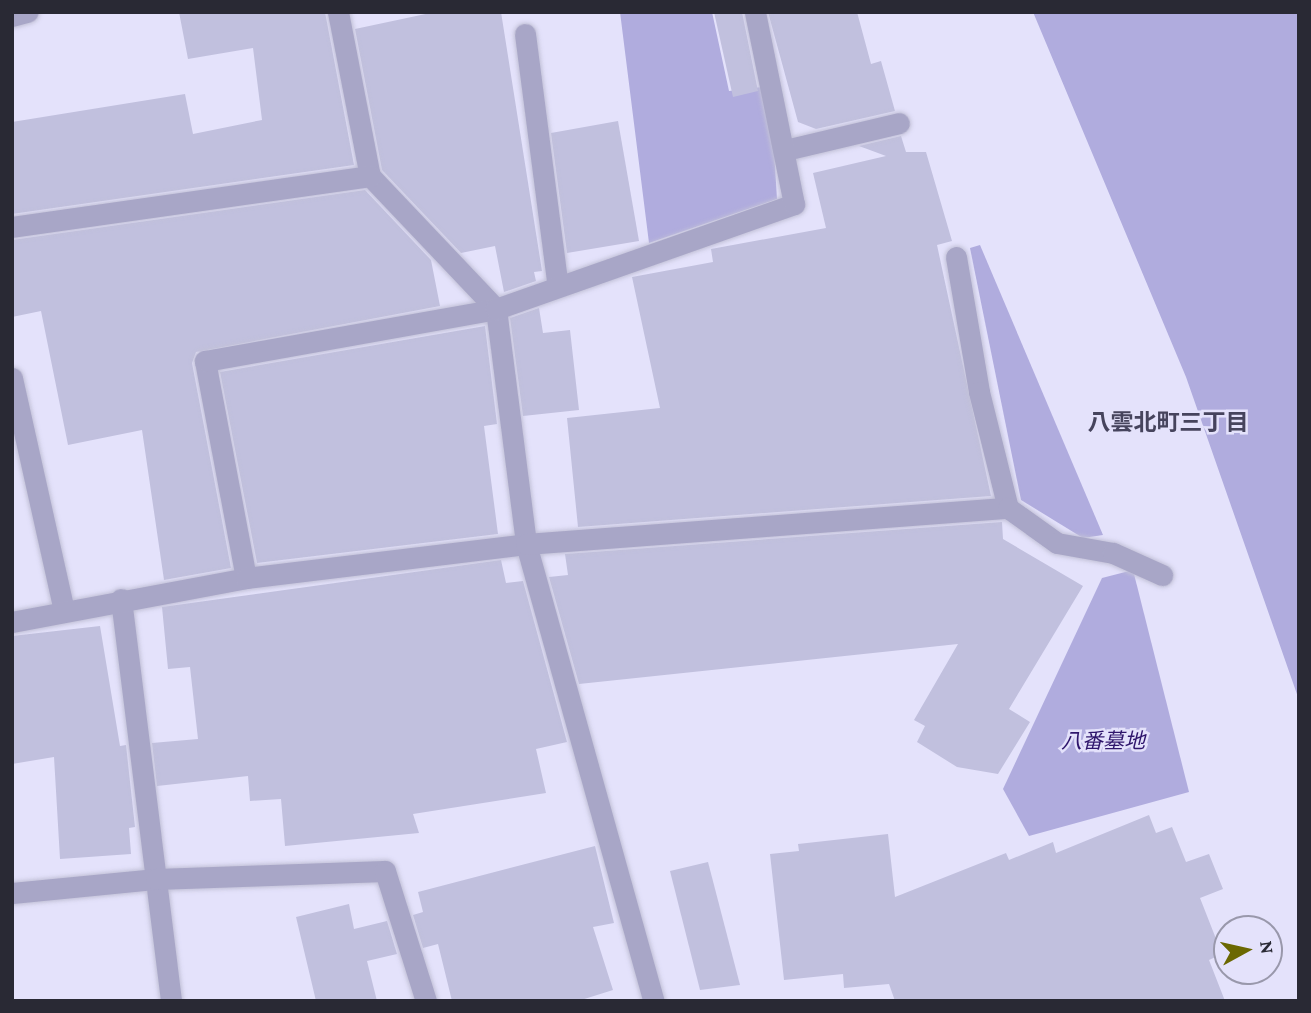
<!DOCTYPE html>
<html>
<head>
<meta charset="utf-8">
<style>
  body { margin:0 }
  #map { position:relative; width:1311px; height:1013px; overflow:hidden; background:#e4e2fb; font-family:"Crimson Pro","Noto Sans JP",serif }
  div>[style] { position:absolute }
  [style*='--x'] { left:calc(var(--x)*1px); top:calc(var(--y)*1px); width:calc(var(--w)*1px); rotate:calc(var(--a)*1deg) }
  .green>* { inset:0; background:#b0acde }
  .building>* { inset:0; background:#c1c0de }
  .roads { filter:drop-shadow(0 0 2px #c2c1d7) drop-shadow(0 0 2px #c2c1d7) }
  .minor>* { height:21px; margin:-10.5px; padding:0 10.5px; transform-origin:10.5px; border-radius:10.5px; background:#a8a6c7 }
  span { translate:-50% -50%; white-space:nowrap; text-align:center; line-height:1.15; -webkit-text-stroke:5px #e4e2fb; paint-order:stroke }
  .park-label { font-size:21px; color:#2f166c; font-style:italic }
  .neighbourhood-label { font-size:23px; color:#46445d; font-weight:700 }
  .frame { position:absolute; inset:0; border:14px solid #292934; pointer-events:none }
  .north { position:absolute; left:1213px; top:915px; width:70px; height:70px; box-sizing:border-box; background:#e4e2fb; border:2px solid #9998ab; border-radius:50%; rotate:82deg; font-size:19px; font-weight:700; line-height:28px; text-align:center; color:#292934 }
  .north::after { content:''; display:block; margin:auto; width:24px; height:32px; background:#6b6801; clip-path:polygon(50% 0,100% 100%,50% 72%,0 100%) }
</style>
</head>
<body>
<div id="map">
  <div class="green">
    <div style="clip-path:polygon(620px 12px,712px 12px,729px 91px,770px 86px,777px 199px,649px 243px)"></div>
    <div style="clip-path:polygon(1033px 12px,1299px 12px,1299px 700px,1186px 377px)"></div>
    <div style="clip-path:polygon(980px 245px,1103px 535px,1083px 538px,1021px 500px,970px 248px)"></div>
    <div style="clip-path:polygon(1133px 570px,1189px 792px,1029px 836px,1003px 789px,1102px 578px)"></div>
  </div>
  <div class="building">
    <div style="clip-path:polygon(179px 12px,325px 12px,354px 165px,12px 214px,12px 122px,185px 94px,193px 134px,262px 120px,253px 48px,188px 59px)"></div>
    <div style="clip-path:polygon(435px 12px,501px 12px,542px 271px,534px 272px,536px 281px,504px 292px,495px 246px,461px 253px,382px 170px,355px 29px)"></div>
    <div style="clip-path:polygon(714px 12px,742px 12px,758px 91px,733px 97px)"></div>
    <div style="clip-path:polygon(768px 12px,857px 12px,871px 64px,881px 61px,895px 111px,816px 129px,798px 122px)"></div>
    <div style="clip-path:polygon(618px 121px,639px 241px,567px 253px,551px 133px)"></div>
    <div style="clip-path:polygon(901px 136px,906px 152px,926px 152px,952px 241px,937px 245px,991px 496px,578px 527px,567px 418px,660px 408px,632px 277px,713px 262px,711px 249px,826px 228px,813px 173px,886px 156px,859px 146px)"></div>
    <div style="clip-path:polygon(365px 190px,431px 260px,440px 306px,196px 352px,192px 363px,231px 568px,164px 580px,142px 430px,68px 445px,41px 311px,12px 317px,12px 240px)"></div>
    <div style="clip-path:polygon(539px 308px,543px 333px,570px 330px,579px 410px,523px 416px,510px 318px)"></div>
    <div style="clip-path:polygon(485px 326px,497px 424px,484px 426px,498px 534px,257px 563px,220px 372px)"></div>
    <div style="clip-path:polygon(1002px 522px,1003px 539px,1083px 586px,1009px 709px,1030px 722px,998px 774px,957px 767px,917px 742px,925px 726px,914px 720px,958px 644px,579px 684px,549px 577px,568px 575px,565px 554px)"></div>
    <div style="clip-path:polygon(501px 560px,506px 583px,523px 581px,567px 742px,536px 749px,546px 793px,413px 814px,419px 833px,285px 846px,281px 799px,250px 801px,248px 776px,157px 786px,152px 743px,198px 739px,190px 667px,168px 669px,162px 607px)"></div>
    <div style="clip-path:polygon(100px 626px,120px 746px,126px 745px,135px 827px,129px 828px,131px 854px,60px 859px,54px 757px,12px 764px,12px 636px)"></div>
    <div style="clip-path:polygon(1149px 815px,1156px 833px,1172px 827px,1186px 862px,1209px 854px,1223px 889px,1200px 898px,1222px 954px,1209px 960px,1225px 1001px,895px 1001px,889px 984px,844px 988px,843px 974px,784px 980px,770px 854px,799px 851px,798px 844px,888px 834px,895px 897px,1006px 853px,1009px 860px,1053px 842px,1056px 853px)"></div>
    <div style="clip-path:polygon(595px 846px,614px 923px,593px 927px,613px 990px,578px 1001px,452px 1001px,438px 944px,423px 948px,413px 915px,423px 912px,418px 892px)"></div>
    <div style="clip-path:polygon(708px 862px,740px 985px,700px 990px,670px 871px)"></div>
    <div style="clip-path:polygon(349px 904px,354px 929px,387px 921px,397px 954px,367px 961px,377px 1001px,316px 1001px,296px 917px)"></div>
  </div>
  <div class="roads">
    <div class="minor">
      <div style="--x:338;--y:12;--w:167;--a:79"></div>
      <div style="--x:370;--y:176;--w:183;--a:46.5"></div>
      <div style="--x:496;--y:309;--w:237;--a:82.7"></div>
      <div style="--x:526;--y:544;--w:475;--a:74.4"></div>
      <div style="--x:12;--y:16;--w:16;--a:-15"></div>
      <div style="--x:525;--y:34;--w:250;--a:82.6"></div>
      <div style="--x:785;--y:150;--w:117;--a:-13.3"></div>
      <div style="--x:12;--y:227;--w:362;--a:-8.1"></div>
      <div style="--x:956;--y:257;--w:137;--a:80.3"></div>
      <div style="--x:979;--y:392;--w:120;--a:76"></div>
      <div style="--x:12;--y:378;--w:239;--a:77.4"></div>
      <div style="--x:246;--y:578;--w:221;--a:-100.7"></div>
      <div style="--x:205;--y:361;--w:296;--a:-10.1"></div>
      <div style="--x:496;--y:309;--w:316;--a:-19.4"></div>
      <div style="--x:794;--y:204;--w:196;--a:-101.5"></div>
      <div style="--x:121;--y:599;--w:405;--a:82.9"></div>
      <div style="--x:12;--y:622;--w:238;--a:-10.6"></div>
      <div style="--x:246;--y:578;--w:282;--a:-6.9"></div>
      <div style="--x:526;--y:544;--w:483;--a:-4.3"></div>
      <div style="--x:1008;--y:508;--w:60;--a:35.5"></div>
      <div style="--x:1057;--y:543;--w:57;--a:10.1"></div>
      <div style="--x:1113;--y:553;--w:54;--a:24.2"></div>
      <div style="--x:12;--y:893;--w:145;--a:-5.6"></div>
      <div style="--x:156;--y:879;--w:229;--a:-2"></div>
      <div style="--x:385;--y:871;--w:136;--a:72.5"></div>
    </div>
  </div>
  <div class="park-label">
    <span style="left:1103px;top:741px">八番墓地</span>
  </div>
  <div class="neighbourhood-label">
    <span style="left:1168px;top:422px">八雲北町三丁目</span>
  </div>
  <div class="frame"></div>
  <div class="north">N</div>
</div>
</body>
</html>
